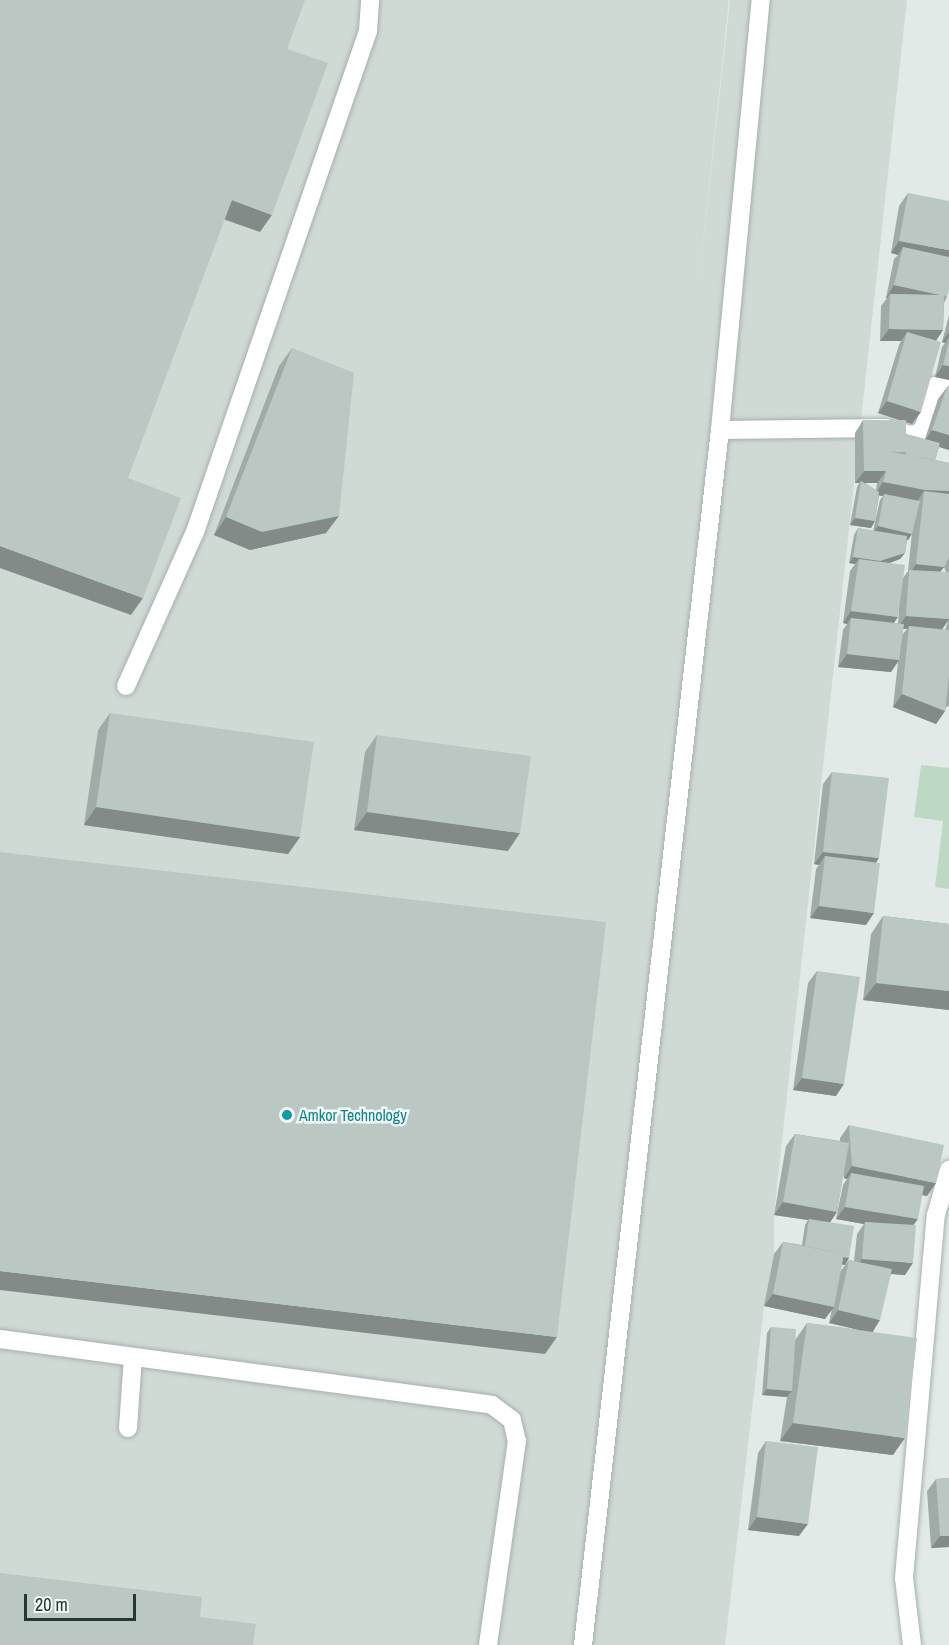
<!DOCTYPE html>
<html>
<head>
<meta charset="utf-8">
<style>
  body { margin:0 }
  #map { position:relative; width:949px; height:1645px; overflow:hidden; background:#e1eae6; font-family:"Archivo Narrow",sans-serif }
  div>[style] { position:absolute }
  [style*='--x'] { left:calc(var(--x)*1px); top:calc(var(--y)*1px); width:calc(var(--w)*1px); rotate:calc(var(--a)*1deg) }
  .built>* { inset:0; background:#d0dad5 }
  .green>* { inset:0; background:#bdd9c3 }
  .roads { filter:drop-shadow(0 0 2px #a5b1ad) drop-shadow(0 0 2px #a5b1ad) }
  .minor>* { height:18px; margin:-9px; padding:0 9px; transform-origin:9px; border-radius:9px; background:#fff }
  .wall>* { inset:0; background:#a0aba7 }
  .shaded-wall>* { inset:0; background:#828b88 }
  .building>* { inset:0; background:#bac7c2 }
  .dots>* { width:16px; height:16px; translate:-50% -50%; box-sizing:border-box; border:3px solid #f1f7f4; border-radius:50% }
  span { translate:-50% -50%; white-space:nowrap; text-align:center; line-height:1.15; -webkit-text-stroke:5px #f1f7f4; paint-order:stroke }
  .culture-label { font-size:16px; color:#0d838f }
  .left { translate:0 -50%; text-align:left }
  .scale { position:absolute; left:24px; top:1594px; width:112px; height:27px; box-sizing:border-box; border:3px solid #243933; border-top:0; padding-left:8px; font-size:18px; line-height:21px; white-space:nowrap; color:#243933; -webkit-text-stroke:4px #f1f7f4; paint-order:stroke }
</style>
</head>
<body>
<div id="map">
  <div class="built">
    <div style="clip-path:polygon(0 0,729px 0,697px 299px,730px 0,907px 0,774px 1214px,774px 1254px,764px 1306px,725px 1645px,0 1645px)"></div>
  </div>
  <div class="green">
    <div style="clip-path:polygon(921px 765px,949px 768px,949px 889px,935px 887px,943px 821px,914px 817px)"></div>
  </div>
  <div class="roads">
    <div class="minor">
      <div style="--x:720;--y:430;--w:166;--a:-0.7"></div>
      <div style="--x:886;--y:428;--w:26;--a:16"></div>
      <div style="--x:911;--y:435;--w:8;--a:-14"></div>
      <div style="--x:919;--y:433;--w:8;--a:-50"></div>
      <div style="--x:924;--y:427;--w:43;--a:-73.7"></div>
      <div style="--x:936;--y:386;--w:13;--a:-4"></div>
      <div style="--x:126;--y:686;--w:169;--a:-65.9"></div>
      <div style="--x:195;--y:532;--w:530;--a:-70.95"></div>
      <div style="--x:368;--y:31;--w:31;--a:-86"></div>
      <div style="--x:0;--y:1339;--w:496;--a:7.6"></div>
      <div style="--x:492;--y:1405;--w:25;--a:37"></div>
      <div style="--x:512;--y:1420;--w:22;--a:77"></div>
      <div style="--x:517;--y:1441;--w:206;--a:98.1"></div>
      <div style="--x:128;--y:1428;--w:71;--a:-86"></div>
      <div style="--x:583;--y:1645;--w:1223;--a:-83.57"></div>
      <div style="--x:720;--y:430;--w:432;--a:-84.6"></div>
      <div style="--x:912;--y:1645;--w:67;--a:-96.8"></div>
      <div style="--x:904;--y:1578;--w:364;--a:-85"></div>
      <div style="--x:936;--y:1215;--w:47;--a:-73.9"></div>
    </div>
  </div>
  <div class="wall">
    <div style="clip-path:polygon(evenodd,908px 193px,947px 297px,944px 303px,943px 330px,936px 341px,912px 424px,906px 422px,906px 434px,925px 439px,938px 399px,947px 387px,949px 386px,949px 450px,939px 447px,935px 460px,949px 463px,949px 706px,946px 707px,945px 711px,936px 724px,893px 707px,898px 662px,891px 672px,838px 667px,843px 630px,847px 624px,843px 623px,850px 571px,855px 564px,849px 563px,854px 535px,858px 528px,873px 531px,880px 500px,883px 496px,879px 495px,875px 521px,871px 528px,850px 525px,857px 487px,859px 483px,855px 483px,855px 433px,863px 420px,899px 420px,878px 413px,899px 345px,901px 341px,880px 341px,881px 306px,887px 298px,886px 298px,894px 259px,898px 255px,891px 253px,899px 206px,908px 193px,865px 483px,877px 483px,876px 490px,865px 483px,908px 193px,912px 533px,908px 571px,903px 578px,890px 563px,900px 559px,905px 553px,907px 540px,908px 540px,912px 533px,908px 193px,944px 567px,946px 572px,940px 572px,944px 567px,908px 193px,899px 610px,898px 623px,894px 623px,899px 610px,908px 193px,948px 621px,945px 630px,942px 629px,948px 621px,908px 193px,903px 629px,907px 629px,902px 635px,903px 629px)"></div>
    <div style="clip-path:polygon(949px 315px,949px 380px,935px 377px,942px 347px,945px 343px,942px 342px)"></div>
    <div style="clip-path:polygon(292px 348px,326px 533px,250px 550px,214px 535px,279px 366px)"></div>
    <div style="clip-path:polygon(110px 713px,300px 837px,288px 854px,84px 825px,98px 730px)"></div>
    <div style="clip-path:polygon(377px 735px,508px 851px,354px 830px,365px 752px)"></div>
    <div style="clip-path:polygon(832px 772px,876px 862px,866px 925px,810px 918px,816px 869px,819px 865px,814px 864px,823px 784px)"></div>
    <div style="clip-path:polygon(883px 916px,949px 924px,949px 1010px,863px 1000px,871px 934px)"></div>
    <div style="clip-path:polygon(817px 971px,836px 1096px,793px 1090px,808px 983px)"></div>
    <div style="clip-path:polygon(evenodd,849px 1125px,927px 1196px,922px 1195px,913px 1225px,905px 1275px,891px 1274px,873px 1332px,893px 1455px,780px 1441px,787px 1397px,762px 1395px,767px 1333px,771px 1327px,795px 1340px,807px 1323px,860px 1330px,829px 1323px,832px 1308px,825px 1319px,764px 1306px,774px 1254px,783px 1242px,802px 1245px,805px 1225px,808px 1220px,774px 1215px,786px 1146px,795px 1134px,840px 1141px,840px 1138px,849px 1125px,843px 1174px,844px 1178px,847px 1179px,843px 1185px,836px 1219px,864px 1224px,857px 1234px,854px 1261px,849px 1260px,840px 1272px,842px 1264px,845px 1265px,849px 1258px,830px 1222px,837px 1212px,843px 1174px)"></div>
    <div style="clip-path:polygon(766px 1441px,799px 1536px,748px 1530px,758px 1453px)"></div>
    <div style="clip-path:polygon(949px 1478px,949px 1547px,931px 1548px,927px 1491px,936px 1479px)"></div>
  </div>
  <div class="shaded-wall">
    <div style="clip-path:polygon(232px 200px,272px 215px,260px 232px,220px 218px)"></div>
    <div style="clip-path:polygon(899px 241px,949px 250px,949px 264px,903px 247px,898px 255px,891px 253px)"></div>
    <div style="clip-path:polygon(894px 285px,940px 295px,890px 294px,887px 298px,886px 298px)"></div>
    <div style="clip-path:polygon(889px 329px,943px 330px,935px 342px,907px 332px,901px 341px,880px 341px)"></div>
    <div style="clip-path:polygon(949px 332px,949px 337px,945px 343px,942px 342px)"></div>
    <div style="clip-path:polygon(943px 365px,949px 366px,949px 380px,935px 377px)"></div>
    <div style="clip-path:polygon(887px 401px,921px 412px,912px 424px,878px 413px)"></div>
    <div style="clip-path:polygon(932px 430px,949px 435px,949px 450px,924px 442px)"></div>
    <div style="clip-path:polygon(864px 471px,886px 471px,877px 483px,861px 483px,861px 481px,859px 483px,855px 483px)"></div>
    <div style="clip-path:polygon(883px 482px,949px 491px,949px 504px,924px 491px,917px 502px,884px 494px,883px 496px,875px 495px)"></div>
    <div style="clip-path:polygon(339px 516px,326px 533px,250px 550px,214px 535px,226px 517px)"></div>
    <div style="clip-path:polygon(855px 518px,875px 521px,871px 528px,850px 525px)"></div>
    <div style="clip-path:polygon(878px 526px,912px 534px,908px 540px,873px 532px)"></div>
    <div style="clip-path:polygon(0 546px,143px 598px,131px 615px,0 568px)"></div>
    <div style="clip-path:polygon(905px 553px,900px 559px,875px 568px,859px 559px,855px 564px,849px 563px,853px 557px)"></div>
    <div style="clip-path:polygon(916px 564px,944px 567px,935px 579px,908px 576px)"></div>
    <div style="clip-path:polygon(851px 611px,898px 617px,889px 630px,851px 618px,847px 624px,843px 623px)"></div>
    <div style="clip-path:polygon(906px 616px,949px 619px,941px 631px,909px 626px,907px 629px,897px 628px)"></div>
    <div style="clip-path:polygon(847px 654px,899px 660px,891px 672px,838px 667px)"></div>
    <div style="clip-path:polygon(902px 694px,945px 711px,936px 724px,893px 707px)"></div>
    <div style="clip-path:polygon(96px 807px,300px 837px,288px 854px,84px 825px)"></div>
    <div style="clip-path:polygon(367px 812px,520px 833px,508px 851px,354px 830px)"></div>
    <div style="clip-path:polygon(823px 852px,879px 858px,871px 871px,825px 856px,819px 865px,814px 864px)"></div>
    <div style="clip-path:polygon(819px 906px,874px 913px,866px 925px,810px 918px)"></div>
    <div style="clip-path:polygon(876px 983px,949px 991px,949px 1010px,863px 1000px)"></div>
    <div style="clip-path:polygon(802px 1078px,844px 1084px,836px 1096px,793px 1090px)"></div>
    <div style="clip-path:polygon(852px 1166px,936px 1183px,927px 1196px,850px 1180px,851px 1173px,847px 1179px,844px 1178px)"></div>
    <div style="clip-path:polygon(783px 1202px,837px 1212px,829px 1224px,809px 1219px,808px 1220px,774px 1215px)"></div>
    <div style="clip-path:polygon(845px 1207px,918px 1219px,909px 1231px,865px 1222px,864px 1224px,836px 1219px)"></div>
    <div style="clip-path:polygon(804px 1251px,849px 1258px,845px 1265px,800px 1258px)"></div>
    <div style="clip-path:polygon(862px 1259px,913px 1263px,905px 1275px,854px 1271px)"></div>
    <div style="clip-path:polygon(0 1271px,557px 1337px,545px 1354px,0 1290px)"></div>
    <div style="clip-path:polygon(773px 1294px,834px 1307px,825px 1319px,764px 1306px)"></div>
    <div style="clip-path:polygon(838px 1310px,880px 1320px,872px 1333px,829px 1323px)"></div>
    <div style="clip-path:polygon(767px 1389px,792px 1391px,787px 1397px,762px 1395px)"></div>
    <div style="clip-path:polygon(793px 1423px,905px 1438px,893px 1455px,780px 1441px)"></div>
    <div style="clip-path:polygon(757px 1517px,808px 1524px,799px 1536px,748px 1530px)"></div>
    <div style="clip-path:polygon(940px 1536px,949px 1536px,949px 1547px,931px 1548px)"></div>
  </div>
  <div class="building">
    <div style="clip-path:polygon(0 0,305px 0,287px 49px,328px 63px,272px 215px,232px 200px,128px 478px,181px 498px,143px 598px,0 546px)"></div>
    <div style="clip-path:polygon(908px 193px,949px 201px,949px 250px,899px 241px)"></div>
    <div style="clip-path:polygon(903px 247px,949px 257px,949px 290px,947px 297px,944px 295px,943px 330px,889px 329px,890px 294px,940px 295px,894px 285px)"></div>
    <div style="clip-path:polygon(907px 332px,941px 342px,921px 412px,887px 401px)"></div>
    <div style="clip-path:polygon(949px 341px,949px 366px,943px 365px)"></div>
    <div style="clip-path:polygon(292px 348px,354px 373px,339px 516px,262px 532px,226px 517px)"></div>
    <div style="clip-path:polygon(949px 386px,949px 435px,932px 430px,947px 387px)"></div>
    <div style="clip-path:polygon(863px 420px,906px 420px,906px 452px,892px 452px,949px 463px,949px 491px,925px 490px,883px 482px,886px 471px,864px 471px)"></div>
    <div style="clip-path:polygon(906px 434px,940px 443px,935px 460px,906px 455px)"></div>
    <div style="clip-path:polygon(861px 481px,879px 492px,875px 521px,855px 518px)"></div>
    <div style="clip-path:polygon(924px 491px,949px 494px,949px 557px,944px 567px,916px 564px)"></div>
    <div style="clip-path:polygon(884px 494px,920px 501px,912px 534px,878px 526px)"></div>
    <div style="clip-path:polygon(858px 528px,907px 536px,905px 553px,880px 561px,853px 557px)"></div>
    <div style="clip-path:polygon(859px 559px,905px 565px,898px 617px,851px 611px)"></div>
    <div style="clip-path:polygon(909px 570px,949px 572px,949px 619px,906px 616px)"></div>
    <div style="clip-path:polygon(851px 618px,904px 624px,899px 660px,847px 654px)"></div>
    <div style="clip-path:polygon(909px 626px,949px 630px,949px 676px,945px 711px,902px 694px)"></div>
    <div style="clip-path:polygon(110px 713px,314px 742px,300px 837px,96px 807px)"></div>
    <div style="clip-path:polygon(377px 735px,531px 756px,520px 833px,367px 812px)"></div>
    <div style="clip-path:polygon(832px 772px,889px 778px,879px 858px,823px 852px)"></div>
    <div style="clip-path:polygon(0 852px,606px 922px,557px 1337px,0 1271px)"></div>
    <div style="clip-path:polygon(825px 856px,880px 863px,874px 913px,819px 906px)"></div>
    <div style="clip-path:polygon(883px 916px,949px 924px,949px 991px,876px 983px)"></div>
    <div style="clip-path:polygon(817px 971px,860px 977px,844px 1084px,802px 1078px)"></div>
    <div style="clip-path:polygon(849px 1125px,944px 1145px,936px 1183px,852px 1166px)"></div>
    <div style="clip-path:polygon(795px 1134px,849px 1143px,837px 1212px,783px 1202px)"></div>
    <div style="clip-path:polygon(851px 1173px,924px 1186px,918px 1219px,845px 1207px)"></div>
    <div style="clip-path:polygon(809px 1219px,854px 1226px,849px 1258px,843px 1257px,844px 1254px,805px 1246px)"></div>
    <div style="clip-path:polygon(865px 1222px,916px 1225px,913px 1263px,862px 1259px)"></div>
    <div style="clip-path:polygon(783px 1242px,844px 1254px,834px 1307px,773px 1294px)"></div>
    <div style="clip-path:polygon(849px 1260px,892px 1269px,880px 1320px,838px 1310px)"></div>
    <div style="clip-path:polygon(807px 1323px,917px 1338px,905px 1438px,793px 1423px)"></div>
    <div style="clip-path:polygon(771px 1327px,796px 1329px,792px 1391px,767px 1389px)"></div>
    <div style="clip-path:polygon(766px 1441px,818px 1447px,808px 1524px,757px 1517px)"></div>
    <div style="clip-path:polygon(949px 1478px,949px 1536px,940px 1536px,936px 1479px)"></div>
    <div style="clip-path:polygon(0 1573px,202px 1597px,200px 1617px,256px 1624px,253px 1645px,0 1645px)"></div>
  </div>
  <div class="dots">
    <div style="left:287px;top:1115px;background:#0f9aa8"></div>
  </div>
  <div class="culture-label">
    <span class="left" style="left:299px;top:1115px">Amkor Technology</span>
  </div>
  <div class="scale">20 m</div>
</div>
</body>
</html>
